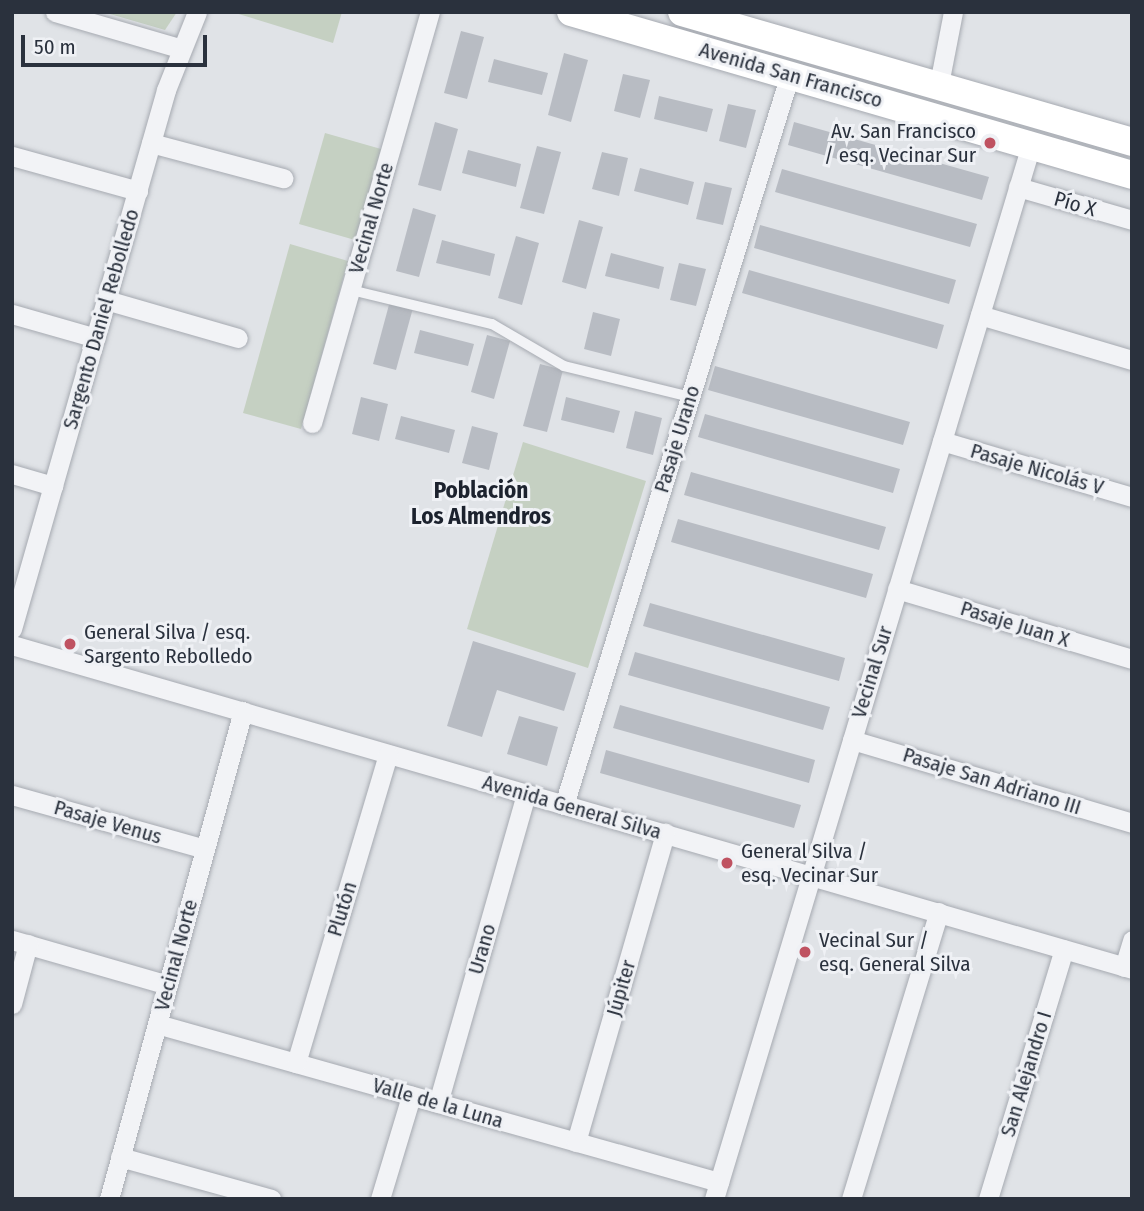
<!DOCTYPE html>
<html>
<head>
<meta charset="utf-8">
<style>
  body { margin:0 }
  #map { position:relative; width:1144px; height:1211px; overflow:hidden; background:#e0e3e7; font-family:"Fira Sans Condensed",sans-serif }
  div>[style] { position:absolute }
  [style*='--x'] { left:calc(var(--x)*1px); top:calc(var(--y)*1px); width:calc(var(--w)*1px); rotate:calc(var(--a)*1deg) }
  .green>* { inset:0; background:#c5d0c2 }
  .building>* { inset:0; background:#b8bcc3 }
  .roads { filter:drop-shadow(0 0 2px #a6aab1) drop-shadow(0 0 2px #a6aab1) }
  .lane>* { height:10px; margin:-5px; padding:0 5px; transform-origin:5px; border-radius:5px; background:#f2f3f6 }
  .street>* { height:19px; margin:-9.5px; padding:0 9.5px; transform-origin:9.5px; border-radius:9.5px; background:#f2f3f6 }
  .secondary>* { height:28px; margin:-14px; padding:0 14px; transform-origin:14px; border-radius:14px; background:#fff }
  .dots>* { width:19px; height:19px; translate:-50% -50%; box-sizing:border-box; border:4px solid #eff1f5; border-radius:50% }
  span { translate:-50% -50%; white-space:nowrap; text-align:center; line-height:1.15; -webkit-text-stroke:6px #eff1f5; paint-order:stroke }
  .street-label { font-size:21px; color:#2a313d }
  .poi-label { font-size:21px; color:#2a313d }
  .right { translate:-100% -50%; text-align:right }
  .left { translate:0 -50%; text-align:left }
  .neighbourhood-label { font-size:23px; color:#1c222e; font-weight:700 }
  .frame { position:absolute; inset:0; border:14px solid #2a313d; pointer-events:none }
  .scale { position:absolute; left:21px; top:35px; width:186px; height:32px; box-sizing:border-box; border:4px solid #2a313d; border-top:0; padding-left:9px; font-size:21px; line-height:24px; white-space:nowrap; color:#2a313d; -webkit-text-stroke:5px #eff1f5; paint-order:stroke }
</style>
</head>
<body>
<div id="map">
  <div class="green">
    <div style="clip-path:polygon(103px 12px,177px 12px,165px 30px)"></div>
    <div style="clip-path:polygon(232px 12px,342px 12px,333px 43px)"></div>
    <div style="clip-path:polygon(325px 133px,381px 149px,355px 240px,299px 224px)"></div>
    <div style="clip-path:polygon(290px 244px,348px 261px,301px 429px,243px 413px)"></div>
    <div style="clip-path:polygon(523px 442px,646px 481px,588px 668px,467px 629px)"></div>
  </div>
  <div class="building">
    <div style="clip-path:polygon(461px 31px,484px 37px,467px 99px,444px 93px)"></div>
    <div style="clip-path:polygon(564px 53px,588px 60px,571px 122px,548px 115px)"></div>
    <div style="clip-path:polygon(494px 59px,548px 73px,542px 95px,488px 82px)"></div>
    <div style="clip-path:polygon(623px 74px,650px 80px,640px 118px,614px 111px)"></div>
    <div style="clip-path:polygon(659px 96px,713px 109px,707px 132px,654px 119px)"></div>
    <div style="clip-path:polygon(728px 104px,756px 110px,746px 148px,719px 141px)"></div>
    <div style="clip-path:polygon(435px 122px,458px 129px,441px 191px,418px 185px)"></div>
    <div style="clip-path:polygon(794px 122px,989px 177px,982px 200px,788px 145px)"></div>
    <div style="clip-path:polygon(537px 146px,561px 152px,544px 214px,520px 208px)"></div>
    <div style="clip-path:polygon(468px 150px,521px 164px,516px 187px,462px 173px)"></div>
    <div style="clip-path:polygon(602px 152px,628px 158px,619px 196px,592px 189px)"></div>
    <div style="clip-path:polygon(640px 168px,694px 182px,688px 205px,634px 191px)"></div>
    <div style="clip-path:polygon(782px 169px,977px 224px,970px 247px,775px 192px)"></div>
    <div style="clip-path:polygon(705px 182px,732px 188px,723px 225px,696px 219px)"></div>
    <div style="clip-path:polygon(413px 208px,436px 215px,419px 277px,396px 271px)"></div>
    <div style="clip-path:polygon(579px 220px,603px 227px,586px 289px,562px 282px)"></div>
    <div style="clip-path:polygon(760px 225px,956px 280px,949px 304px,754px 248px)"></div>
    <div style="clip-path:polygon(516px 236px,539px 243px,522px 305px,498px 298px)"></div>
    <div style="clip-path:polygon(442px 240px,495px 254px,490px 276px,436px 263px)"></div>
    <div style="clip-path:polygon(611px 253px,664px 267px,659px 289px,605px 276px)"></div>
    <div style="clip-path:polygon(679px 263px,706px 269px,696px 306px,670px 300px)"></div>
    <div style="clip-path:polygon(749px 270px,944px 325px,937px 349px,742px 293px)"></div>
    <div style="clip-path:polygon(390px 301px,413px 308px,396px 370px,373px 364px)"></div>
    <div style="clip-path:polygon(593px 312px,620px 319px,611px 356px,584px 349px)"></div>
    <div style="clip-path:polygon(420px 330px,474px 344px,468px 366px,414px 353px)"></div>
    <div style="clip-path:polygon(487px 335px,510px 341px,494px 399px,471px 392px)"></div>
    <div style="clip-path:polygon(540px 364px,563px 370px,547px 432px,523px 426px)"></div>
    <div style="clip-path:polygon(715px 366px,910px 422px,903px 445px,708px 390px)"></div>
    <div style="clip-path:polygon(361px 397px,388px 404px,379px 441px,352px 434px)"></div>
    <div style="clip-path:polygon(566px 397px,620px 411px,614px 433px,561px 420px)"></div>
    <div style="clip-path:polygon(635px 411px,662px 418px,653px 455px,626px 448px)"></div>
    <div style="clip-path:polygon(705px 414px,900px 469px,893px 493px,698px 437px)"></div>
    <div style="clip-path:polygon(401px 416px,455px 430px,449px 453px,395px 439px)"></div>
    <div style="clip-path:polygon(472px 426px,498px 433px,489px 470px,462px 463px)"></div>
    <div style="clip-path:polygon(691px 472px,886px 527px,879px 550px,684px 495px)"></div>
    <div style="clip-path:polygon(678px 519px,873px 574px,866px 598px,671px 542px)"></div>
    <div style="clip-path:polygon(650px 603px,845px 658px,839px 681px,643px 626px)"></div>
    <div style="clip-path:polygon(473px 641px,576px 673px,564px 711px,497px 690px,482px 737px,447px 726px)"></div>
    <div style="clip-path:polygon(635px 652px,830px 707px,823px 730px,628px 675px)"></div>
    <div style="clip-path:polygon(620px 705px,815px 760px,809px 783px,613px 728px)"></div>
    <div style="clip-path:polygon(519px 716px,558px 727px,547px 766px,507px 754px)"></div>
    <div style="clip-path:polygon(606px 750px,801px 805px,794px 828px,600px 773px)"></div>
  </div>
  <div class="roads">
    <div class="lane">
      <div style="--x:351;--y:290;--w:145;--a:13.6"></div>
      <div style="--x:492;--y:324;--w:83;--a:30.3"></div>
      <div style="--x:564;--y:366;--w:130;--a:13.8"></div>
    </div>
    <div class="street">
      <div style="--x:55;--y:12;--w:129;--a:16.2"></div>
      <div style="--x:939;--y:84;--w:73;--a:-79"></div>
      <div style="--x:151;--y:143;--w:137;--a:14.9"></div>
      <div style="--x:12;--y:156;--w:131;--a:15.5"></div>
      <div style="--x:1018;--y:187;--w:119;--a:16.1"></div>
      <div style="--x:106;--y:300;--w:137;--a:16.1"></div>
      <div style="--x:12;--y:314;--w:87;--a:15.9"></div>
      <div style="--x:980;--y:315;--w:159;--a:16.5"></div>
      <div style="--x:312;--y:423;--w:428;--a:-74"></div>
      <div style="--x:942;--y:441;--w:198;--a:16.4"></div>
      <div style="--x:12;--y:474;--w:43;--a:16.3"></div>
      <div style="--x:897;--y:589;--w:245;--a:16.6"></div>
      <div style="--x:12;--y:629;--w:561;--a:-74.05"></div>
      <div style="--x:166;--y:90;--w:84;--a:-68.3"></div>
      <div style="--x:12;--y:645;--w:1166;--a:16.13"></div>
      <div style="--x:852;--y:740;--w:292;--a:16.5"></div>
      <div style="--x:12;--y:795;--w:200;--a:15.6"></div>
      <div style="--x:564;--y:805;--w:765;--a:-72.82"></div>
      <div style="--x:12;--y:940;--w:162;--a:16.1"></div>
      <div style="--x:1124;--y:967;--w:28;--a:-73"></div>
      <div style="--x:12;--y:1004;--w:62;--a:-75.1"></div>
      <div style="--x:157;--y:1024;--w:584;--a:15.7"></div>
      <div style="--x:296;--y:1063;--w:322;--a:-73.4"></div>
      <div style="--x:438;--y:1103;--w:321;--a:-74.1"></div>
      <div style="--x:576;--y:1142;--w:322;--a:-73.9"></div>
      <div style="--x:120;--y:1157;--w:157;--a:15.5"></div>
      <div style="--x:109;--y:1199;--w:506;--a:-74.65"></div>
      <div style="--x:380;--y:1199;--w:108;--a:-73.2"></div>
      <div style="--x:714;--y:1199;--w:1101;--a:-73.26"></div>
      <div style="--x:851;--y:1199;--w:300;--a:-73"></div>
      <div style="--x:988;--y:1199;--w:261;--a:-73.1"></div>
    </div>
    <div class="secondary">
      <div style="--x:571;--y:12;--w:584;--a:16.2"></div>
      <div style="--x:682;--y:12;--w:468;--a:16.1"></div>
    </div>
  </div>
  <div class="dots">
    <div style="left:990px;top:143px;background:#bf5261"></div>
    <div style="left:70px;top:644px;background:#bf5261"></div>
    <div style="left:727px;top:863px;background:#bf5261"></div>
    <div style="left:805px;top:952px;background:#bf5261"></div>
  </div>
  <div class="street-label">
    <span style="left:791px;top:75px;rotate:16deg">Avenida San Francisco</span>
    <span style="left:1075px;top:204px;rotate:16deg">Pío X</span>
    <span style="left:371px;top:218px;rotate:-74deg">Vecinal Norte</span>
    <span style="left:101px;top:319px;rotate:-74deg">Sargento Daniel Rebolledo</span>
    <span style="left:677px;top:439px;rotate:-73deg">Pasaje Urano</span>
    <span style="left:1037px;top:469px;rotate:16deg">Pasaje Nicolás V</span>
    <span style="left:1015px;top:624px;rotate:17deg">Pasaje Juan X</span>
    <span style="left:872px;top:672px;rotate:-73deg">Vecinal Sur</span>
    <span style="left:992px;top:781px;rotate:17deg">Pasaje San Adriano III</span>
    <span style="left:572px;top:807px;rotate:16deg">Avenida General Silva</span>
    <span style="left:108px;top:822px;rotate:16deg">Pasaje Venus</span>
    <span style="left:342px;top:909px;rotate:-73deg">Plutón</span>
    <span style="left:482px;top:949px;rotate:-74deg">Urano</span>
    <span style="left:176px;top:955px;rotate:-75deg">Vecinal Norte</span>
    <span style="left:621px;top:988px;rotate:-74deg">Júpiter</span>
    <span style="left:1026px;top:1074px;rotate:-73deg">San Alejandro I</span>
    <span style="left:438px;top:1103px;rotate:16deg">Valle de la Luna</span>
  </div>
  <div class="poi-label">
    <span class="right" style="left:976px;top:143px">Av. San Francisco<br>/ esq. Vecinar Sur</span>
    <span class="left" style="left:84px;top:644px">General Silva / esq.<br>Sargento Rebolledo</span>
    <span class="left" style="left:741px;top:863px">General Silva /<br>esq. Vecinar Sur</span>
    <span class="left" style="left:819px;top:952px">Vecinal Sur /<br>esq. General Silva</span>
  </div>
  <div class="neighbourhood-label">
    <span style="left:481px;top:503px">Población<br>Los Almendros</span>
  </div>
  <div class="frame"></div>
  <div class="scale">50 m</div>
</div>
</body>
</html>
